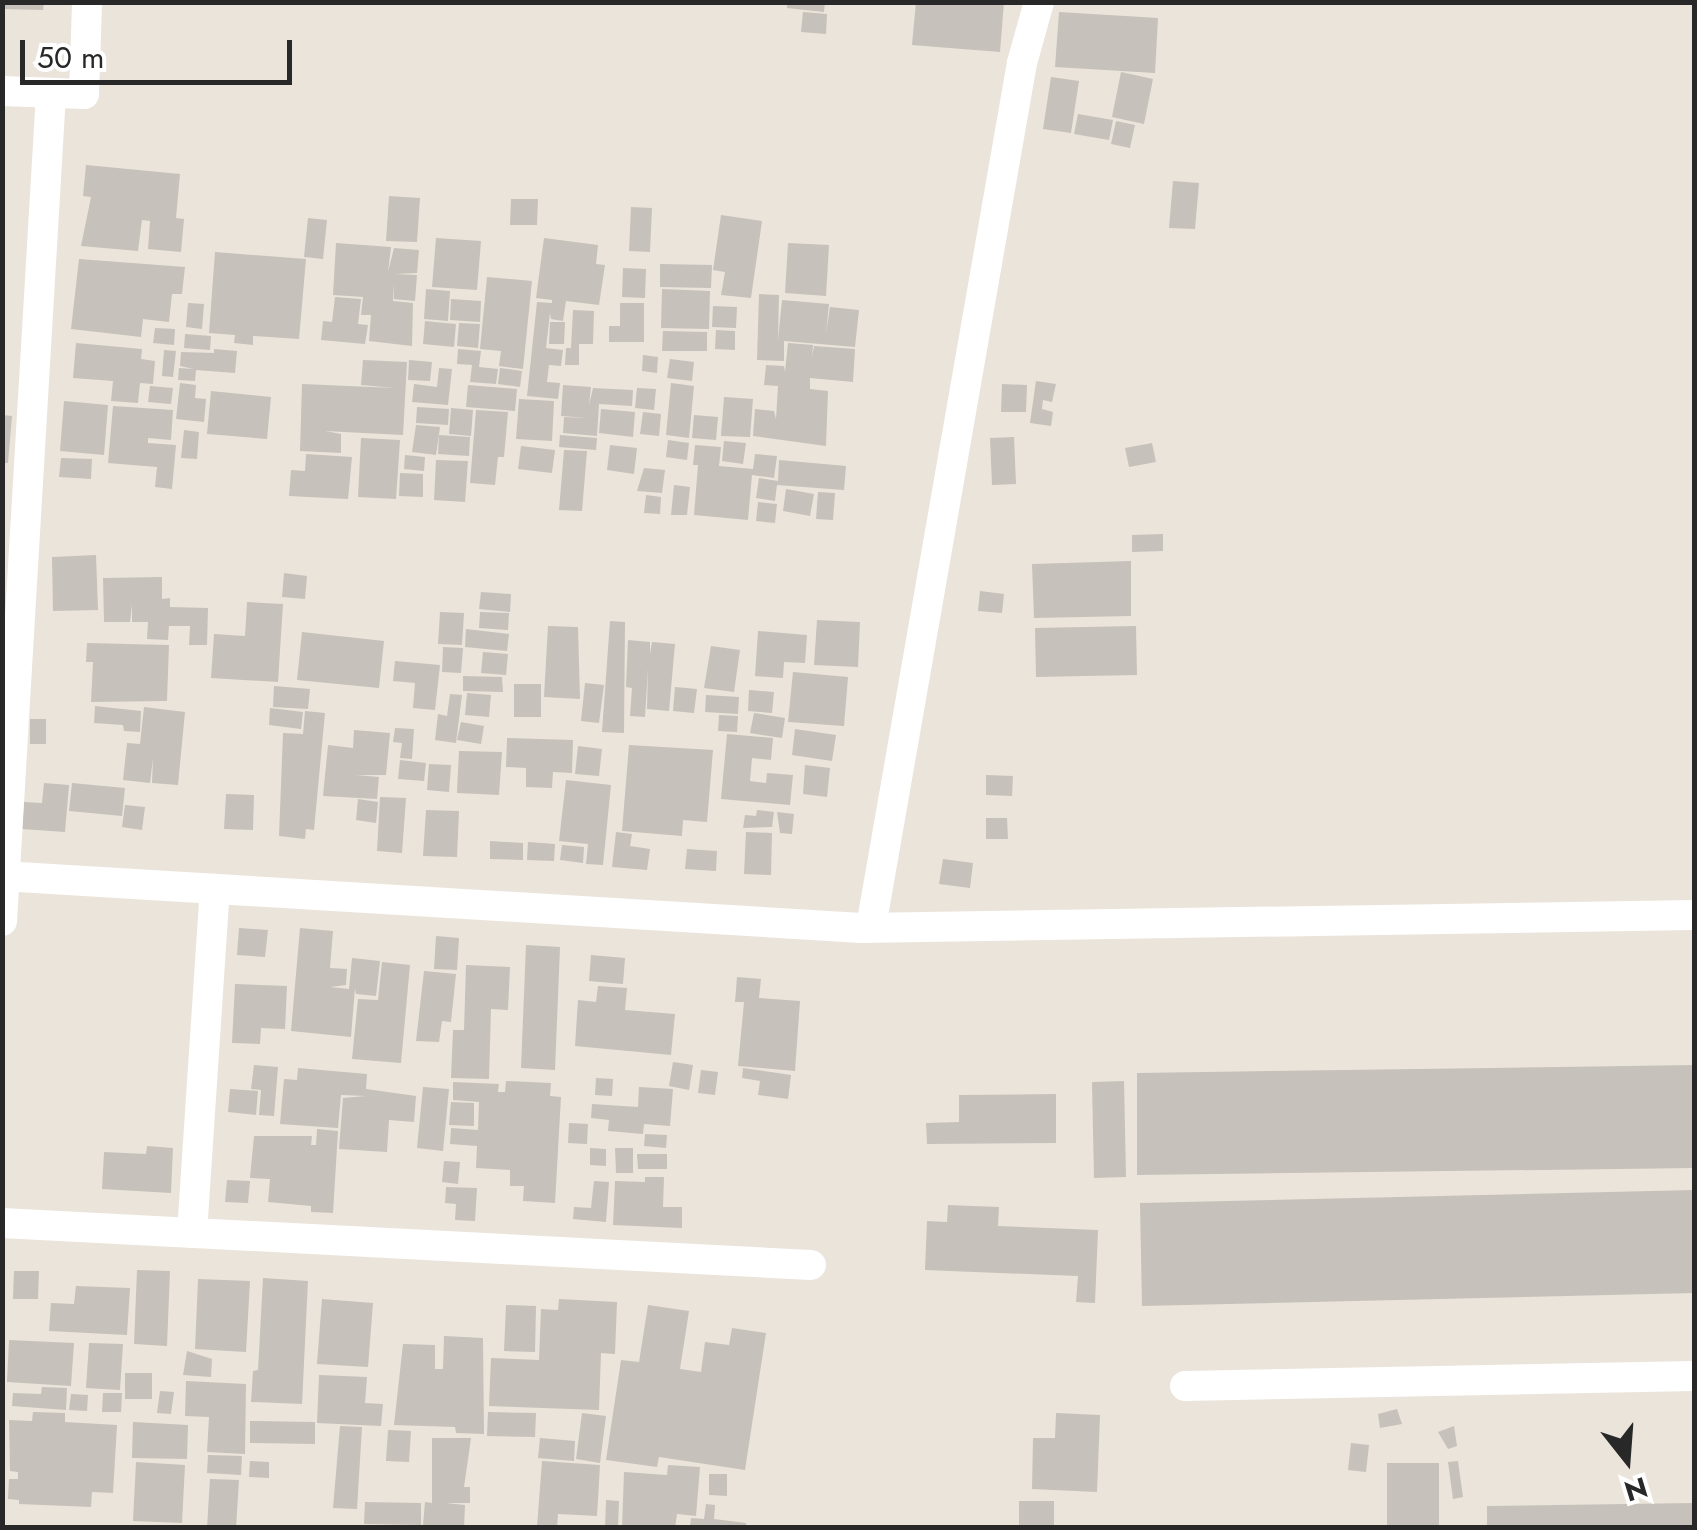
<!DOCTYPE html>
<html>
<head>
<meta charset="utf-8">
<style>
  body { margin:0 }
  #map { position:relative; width:1697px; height:1530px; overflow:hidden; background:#ebe4da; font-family:Jost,sans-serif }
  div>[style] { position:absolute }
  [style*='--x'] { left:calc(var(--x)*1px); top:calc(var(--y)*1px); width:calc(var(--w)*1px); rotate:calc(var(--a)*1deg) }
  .building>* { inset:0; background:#c6c1ba }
  .street>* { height:30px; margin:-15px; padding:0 15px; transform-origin:15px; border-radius:15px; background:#fff }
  span { translate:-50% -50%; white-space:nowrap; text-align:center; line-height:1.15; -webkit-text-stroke:9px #fff; paint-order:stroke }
  .frame { position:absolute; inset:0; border:5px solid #282828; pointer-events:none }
  .north { position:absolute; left:1577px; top:1410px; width:100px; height:100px; -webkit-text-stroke:8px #fff; paint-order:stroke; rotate:163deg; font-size:28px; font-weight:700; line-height:40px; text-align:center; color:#282828 }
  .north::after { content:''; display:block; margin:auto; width:35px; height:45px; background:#282828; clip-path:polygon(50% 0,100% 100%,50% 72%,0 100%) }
  .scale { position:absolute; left:20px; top:40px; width:272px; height:45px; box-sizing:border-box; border:5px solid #282828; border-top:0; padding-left:12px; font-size:30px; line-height:35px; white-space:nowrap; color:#282828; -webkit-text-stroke:8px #fff; paint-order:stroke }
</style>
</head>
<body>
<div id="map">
  <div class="building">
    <div style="clip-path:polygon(2px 2px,44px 2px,43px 10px,2px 9px)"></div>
    <div style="clip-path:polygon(787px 2px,825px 2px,824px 12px,787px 8px)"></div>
    <div style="clip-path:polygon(916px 2px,1004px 2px,1000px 52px,912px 45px)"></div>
    <div style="clip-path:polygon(803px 12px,827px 14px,826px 34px,801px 32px)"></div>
    <div style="clip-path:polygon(1059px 12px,1158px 18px,1155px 73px,1055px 67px)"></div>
    <div style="clip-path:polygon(1121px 72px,1153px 79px,1144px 124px,1112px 117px)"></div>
    <div style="clip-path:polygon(1051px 77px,1079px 81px,1071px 133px,1043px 129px)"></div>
    <div style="clip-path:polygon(1078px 114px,1113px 120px,1109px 140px,1074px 134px)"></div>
    <div style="clip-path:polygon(1116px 121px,1135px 125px,1130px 148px,1111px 144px)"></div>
    <div style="clip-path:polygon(86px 165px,180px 174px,176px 218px,184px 219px,181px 252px,148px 249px,150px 221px,142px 220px,138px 251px,81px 246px,91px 197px,83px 196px)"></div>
    <div style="clip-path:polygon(1173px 181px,1199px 183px,1195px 229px,1169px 228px)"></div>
    <div style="clip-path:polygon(389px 196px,420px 198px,417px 242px,386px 241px)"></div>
    <div style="clip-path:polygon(511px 199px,538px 199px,537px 225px,510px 225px)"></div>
    <div style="clip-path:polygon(631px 207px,652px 208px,650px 252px,629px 251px)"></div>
    <div style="clip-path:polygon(721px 215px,762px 221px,751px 298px,721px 295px,725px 272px,713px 270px)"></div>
    <div style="clip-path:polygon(308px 218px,327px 220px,323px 259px,304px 257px)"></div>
    <div style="clip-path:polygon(436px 238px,481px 241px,477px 290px,432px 287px)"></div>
    <div style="clip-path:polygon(544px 238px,598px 245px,596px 264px,605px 265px,599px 305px,566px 301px,563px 321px,551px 319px,550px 313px,546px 348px,563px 350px,561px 366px,549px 365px,547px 382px,560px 383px,558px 399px,527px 396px,537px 302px,552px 303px,552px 300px,536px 298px)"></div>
    <div style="clip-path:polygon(336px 243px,391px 247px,388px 272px,394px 248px,419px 250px,417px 273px,395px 274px,417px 275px,415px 301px,394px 299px,394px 284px,393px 301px,413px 303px,412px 346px,369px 341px,371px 315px,361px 315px,363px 297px,333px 295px)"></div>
    <div style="clip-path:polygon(788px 243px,829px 245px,826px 296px,785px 293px)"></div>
    <div style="clip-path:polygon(215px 252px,306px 259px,299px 339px,253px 336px,253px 345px,234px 343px,235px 335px,209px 333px)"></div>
    <div style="clip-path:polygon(79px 259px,185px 267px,182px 294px,172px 294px,169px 322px,143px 319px,141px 337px,71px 329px)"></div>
    <div style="clip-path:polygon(660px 264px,712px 265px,711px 288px,660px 287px)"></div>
    <div style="clip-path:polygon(623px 268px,646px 269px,645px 298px,622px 297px)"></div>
    <div style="clip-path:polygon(487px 277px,532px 281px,523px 369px,499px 366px,501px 351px,480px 349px)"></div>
    <div style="clip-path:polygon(426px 289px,450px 291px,448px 321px,424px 319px)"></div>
    <div style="clip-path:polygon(662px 289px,710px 291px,709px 329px,661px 328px)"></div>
    <div style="clip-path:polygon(759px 294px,779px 295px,778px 340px,782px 300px,829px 304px,826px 333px,830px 307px,859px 310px,855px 347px,784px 341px,784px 361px,757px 360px)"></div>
    <div style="clip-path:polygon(335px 297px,361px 299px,358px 324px,368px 325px,365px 344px,321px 340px,323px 321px,332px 322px)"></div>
    <div style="clip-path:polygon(451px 299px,481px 301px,480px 322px,450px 320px)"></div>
    <div style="clip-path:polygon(188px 303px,204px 304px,202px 329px,186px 327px)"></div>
    <div style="clip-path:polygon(620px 303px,644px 303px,644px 342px,609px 342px,609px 326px,620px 326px)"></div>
    <div style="clip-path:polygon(713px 306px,737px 307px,736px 328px,712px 327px)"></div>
    <div style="clip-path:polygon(573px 310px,594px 311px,593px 344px,579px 344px,579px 365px,565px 365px,566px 348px,571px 348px)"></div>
    <div style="clip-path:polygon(425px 321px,456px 324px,454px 347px,423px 344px)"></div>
    <div style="clip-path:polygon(550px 322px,565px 322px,564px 344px,549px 344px)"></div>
    <div style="clip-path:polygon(459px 323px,480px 324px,478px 348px,457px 346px)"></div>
    <div style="clip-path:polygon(155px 328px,175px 329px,174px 345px,153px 343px)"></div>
    <div style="clip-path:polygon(716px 330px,735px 331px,735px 350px,715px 349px)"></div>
    <div style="clip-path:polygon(663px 331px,707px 332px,707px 351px,662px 351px)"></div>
    <div style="clip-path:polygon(185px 334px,211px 336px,210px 350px,184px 348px)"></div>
    <div style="clip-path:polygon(76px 343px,142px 349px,141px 359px,155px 361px,153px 384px,140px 383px,138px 403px,111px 401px,113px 381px,73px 378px)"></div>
    <div style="clip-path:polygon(788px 343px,813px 345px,812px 357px,814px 346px,855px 349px,853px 382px,810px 378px,810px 389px,828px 391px,826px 446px,753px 436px,755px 409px,774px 411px,776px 419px,778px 386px,764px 385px,766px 365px,784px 366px,785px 372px)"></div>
    <div style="clip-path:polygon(214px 349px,237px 351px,235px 373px,196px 370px,195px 381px,178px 380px,179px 368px,194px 369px,180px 366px,181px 352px,214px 353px)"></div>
    <div style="clip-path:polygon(458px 349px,481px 351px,479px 367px,498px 369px,496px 384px,470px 382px,472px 365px,457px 364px)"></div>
    <div style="clip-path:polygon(164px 350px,176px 351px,173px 377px,162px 376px)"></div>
    <div style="clip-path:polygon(643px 355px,658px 357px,657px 373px,642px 371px)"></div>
    <div style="clip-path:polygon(670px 359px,694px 362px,692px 381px,667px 378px)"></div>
    <div style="clip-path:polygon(363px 360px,407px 362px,403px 435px,325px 431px,341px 434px,341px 453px,300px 451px,302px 384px,395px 388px,361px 385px)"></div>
    <div style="clip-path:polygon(409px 360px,432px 362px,430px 381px,408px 380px)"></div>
    <div style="clip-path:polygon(439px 368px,452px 369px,448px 405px,412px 402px,414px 384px,437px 387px)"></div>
    <div style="clip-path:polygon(500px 368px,522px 371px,520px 387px,498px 384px)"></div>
    <div style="clip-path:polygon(1036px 381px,1056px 384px,1052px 402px,1043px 400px,1042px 409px,1053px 412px,1051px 426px,1030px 423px)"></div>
    <div style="clip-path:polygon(180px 383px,196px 385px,195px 398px,206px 399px,204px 422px,176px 419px)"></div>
    <div style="clip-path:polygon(671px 383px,694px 386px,689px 438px,666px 435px)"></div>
    <div style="clip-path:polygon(1002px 384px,1027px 385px,1026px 412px,1001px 412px)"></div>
    <div style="clip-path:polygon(468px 385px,517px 389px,515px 411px,466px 407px)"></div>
    <div style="clip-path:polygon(563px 385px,591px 387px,589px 405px,593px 388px,633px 390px,632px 406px,599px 404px,597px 436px,563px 433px,564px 417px,589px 418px,561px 416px)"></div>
    <div style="clip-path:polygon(150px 386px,173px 388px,171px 404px,148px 402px)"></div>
    <div style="clip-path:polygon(637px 388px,656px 389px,654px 410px,635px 408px)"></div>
    <div style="clip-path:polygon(211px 391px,271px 397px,267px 439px,207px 434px)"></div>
    <div style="clip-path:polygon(724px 397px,753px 399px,750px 437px,721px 436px)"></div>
    <div style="clip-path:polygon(519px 399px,554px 401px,552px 441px,516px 439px)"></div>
    <div style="clip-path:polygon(64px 401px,108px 405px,104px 455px,60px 451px)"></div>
    <div style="clip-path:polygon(113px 406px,173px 410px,171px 440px,148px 438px,148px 443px,176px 445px,172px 489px,155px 487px,157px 467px,108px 463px)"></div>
    <div style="clip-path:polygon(417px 407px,449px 409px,448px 425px,416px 423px)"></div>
    <div style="clip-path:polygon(451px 408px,473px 410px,471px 436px,449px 434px)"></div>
    <div style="clip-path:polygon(601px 409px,635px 412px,633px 437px,599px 433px)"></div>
    <div style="clip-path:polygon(476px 410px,508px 412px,504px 457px,498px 457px,495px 485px,470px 483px)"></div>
    <div style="clip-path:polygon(643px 412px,661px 414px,659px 436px,640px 434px)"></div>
    <div style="clip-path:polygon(2px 415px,12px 416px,8px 463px,2px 463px)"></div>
    <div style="clip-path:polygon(694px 415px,718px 417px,716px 440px,692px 438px)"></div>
    <div style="clip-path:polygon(416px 425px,440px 427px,436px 455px,412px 452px)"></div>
    <div style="clip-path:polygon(184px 430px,199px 432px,197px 459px,181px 458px)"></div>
    <div style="clip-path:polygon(439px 435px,470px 437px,469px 456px,438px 454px)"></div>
    <div style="clip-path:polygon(560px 435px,597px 438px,596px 450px,559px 447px)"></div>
    <div style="clip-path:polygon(1014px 437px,1016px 484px,992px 485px,990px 438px)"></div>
    <div style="clip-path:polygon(361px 438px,400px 440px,396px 499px,358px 497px)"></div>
    <div style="clip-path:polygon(668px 440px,689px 443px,687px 460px,666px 457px)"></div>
    <div style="clip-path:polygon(724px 441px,746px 443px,743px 464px,722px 461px)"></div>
    <div style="clip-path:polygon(1152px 443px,1156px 462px,1129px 467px,1125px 448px)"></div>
    <div style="clip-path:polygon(610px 445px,637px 448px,634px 474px,607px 470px)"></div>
    <div style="clip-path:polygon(695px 445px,721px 447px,719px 466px,753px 469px,755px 454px,777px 456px,774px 478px,752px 475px,748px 520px,694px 515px,698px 465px,693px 465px)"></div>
    <div style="clip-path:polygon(521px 446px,555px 450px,552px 473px,518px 469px)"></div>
    <div style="clip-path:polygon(564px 450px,587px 451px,582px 511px,559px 510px)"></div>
    <div style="clip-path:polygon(306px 454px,352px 457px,348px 499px,289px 496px,291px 470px,305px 471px)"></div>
    <div style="clip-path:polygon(405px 455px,425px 457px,424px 471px,404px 469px)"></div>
    <div style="clip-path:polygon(61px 458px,92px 459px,91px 479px,59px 477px)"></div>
    <div style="clip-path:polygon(436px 460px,468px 461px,465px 502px,434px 500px)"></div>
    <div style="clip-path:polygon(779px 460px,846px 466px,844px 490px,777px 485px,775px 501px,756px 498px,759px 478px,778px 481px)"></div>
    <div style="clip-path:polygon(644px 468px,665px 470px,662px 493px,637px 491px)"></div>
    <div style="clip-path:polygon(400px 473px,423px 474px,423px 497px,399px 496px)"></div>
    <div style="clip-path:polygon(674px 485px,690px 487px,687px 515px,671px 515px)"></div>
    <div style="clip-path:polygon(786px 489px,814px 494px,810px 516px,783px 511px)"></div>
    <div style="clip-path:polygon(818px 492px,835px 493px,833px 520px,816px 519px)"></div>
    <div style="clip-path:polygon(646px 495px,661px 497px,660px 514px,644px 513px)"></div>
    <div style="clip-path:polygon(758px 502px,777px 504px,775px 523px,756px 521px)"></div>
    <div style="clip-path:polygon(1163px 534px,1163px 551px,1132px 552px,1132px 535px)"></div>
    <div style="clip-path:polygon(96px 555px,98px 610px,53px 611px,52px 557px)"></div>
    <div style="clip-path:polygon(1131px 561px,1131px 616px,1034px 618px,1032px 564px)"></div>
    <div style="clip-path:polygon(284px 573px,307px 576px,305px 599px,282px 597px)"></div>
    <div style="clip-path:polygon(162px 577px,162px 599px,170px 598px,170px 607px,208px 608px,207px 645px,189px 645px,190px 626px,169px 626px,168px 640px,147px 639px,148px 622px,132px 622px,132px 604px,130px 622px,104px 622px,103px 578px)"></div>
    <div style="clip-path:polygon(980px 591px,1004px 594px,1002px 613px,978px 611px)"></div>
    <div style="clip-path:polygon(481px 592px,511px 594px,510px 612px,479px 609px)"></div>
    <div style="clip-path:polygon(247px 602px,283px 604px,278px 682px,211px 678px,214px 634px,245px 636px)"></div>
    <div style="clip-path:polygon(440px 612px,464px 613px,462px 645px,438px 644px)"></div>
    <div style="clip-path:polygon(480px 612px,509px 613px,508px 630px,479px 628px)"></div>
    <div style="clip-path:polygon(817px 620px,860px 622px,858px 667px,814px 665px)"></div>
    <div style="clip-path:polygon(610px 621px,625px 622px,624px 733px,602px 732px)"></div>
    <div style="clip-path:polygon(548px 626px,578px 627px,580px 699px,544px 697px)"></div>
    <div style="clip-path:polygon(1136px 626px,1137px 675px,1036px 677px,1035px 628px)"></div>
    <div style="clip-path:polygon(466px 629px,509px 634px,507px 651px,465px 647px)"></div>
    <div style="clip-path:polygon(758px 631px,807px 635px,805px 663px,784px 662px,783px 678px,755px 676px)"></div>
    <div style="clip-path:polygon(302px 632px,384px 641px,379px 688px,297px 680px)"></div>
    <div style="clip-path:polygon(628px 640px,650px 642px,650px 654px,652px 642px,675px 644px,669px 711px,647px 709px,648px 668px,645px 717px,630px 716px,632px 688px,626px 687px)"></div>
    <div style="clip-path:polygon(87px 643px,169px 645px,167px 701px,91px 702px,93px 662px,86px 662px)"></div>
    <div style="clip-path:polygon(711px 646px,740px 650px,734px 692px,704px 688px)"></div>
    <div style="clip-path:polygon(443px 647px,463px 648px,461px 673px,442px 672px)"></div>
    <div style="clip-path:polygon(483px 652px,508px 654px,506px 675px,481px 673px)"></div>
    <div style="clip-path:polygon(395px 661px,440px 665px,435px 710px,413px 708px,415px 683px,393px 681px)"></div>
    <div style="clip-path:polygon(793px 672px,848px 677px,844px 726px,788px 722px)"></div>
    <div style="clip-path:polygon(463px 676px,502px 677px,503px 692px,463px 691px)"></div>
    <div style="clip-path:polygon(585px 683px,604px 685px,599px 723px,581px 721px)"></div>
    <div style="clip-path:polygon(514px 684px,541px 684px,541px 717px,514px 717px)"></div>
    <div style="clip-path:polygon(274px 686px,310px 689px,308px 709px,273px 707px)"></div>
    <div style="clip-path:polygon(675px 687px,697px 689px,694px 713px,673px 711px)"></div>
    <div style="clip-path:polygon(749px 690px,774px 692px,772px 713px,748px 711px)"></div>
    <div style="clip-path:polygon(467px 693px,491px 695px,489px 717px,465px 715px)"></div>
    <div style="clip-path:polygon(450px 694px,462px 695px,456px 743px,435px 740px,438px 714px,447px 716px)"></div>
    <div style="clip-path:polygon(706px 695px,739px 697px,738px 714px,705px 712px)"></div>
    <div style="clip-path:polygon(95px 706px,141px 711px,140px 732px,124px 731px,123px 725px,94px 723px)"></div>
    <div style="clip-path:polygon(144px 707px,185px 712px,178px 785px,152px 783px,153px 758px,150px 783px,123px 780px,127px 743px,140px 744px)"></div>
    <div style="clip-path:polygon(270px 708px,303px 712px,301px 729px,269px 725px)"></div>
    <div style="clip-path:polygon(305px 711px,325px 713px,314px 830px,306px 829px,305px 839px,279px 836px,283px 733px,303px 734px)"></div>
    <div style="clip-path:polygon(754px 713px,785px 718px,782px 738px,750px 733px)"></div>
    <div style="clip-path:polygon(719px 715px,738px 716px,737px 732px,718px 731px)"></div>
    <div style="clip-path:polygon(30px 719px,46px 719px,46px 744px,30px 744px)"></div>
    <div style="clip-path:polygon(461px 722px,484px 726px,481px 744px,457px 740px)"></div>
    <div style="clip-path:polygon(395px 728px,414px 729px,412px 759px,400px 758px,402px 743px,393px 742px)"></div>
    <div style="clip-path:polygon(795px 729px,836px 735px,832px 761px,792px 755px)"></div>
    <div style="clip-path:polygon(354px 730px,390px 733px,386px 775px,356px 775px,379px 777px,377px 799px,323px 796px,328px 745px,353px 748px)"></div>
    <div style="clip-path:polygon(727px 734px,773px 738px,771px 760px,752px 758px,750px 781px,766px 783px,767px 773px,793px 775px,790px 805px,721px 799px)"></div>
    <div style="clip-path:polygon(507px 738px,573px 740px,572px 773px,553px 772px,552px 788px,526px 787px,526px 768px,506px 767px)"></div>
    <div style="clip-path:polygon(629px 745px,713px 750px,707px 822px,683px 820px,682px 836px,622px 831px)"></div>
    <div style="clip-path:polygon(578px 746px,602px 749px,599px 776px,575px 774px)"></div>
    <div style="clip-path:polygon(459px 751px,502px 752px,499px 795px,457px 793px)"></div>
    <div style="clip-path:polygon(400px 760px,426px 763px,424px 781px,398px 779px)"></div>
    <div style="clip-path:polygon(429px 764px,451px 765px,449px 792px,427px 790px)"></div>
    <div style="clip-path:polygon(805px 765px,830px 768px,827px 797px,803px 794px)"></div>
    <div style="clip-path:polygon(986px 775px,1013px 776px,1012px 796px,986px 795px)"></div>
    <div style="clip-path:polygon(566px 780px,611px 785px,603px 865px,586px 864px,588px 844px,559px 841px)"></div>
    <div style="clip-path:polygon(44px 783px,69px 785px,65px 832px,22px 829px,24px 802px,42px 803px)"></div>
    <div style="clip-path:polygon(72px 783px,125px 788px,122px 816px,69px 811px)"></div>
    <div style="clip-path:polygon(226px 794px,254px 795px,253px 830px,224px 829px)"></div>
    <div style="clip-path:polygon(380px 797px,406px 798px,402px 853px,377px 851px)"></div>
    <div style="clip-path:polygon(358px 799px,378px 802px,376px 823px,356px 820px)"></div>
    <div style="clip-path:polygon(125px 805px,145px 807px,142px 830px,122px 827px)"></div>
    <div style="clip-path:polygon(426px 810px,459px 811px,457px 857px,423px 856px)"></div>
    <div style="clip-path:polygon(757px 810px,774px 812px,772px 827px,743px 828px,745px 815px,756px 816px)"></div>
    <div style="clip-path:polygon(777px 812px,794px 814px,792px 834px,780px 833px)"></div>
    <div style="clip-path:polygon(986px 818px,1007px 818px,1008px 839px,986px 839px)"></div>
    <div style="clip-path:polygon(616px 832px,632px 834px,630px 846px,650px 849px,647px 870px,612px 867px)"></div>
    <div style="clip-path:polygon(746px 832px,772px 833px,771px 875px,744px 874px)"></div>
    <div style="clip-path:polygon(490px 841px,523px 843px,523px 860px,490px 859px)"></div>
    <div style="clip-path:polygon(528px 842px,555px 844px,554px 861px,527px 860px)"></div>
    <div style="clip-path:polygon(562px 845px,584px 847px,583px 863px,560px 860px)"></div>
    <div style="clip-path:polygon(687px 849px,717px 851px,716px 871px,685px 869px)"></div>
    <div style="clip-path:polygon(943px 859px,973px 863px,970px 888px,939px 884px)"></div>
    <div style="clip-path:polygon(239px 928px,268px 930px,265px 957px,237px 955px)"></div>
    <div style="clip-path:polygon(300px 928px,333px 931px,330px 968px,347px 969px,346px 985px,330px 987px,349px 989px,352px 958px,380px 961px,376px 996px,356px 994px,355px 988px,351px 1037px,291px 1031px)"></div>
    <div style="clip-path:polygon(436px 936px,459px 938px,457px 970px,434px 969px)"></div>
    <div style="clip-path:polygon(526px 945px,560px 947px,555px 1070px,521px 1068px)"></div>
    <div style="clip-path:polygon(591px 955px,625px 958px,623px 984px,589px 981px)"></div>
    <div style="clip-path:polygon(382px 962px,410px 965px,401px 1063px,352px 1059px,358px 999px,378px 1000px)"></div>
    <div style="clip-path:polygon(466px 965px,510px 967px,508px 1010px,491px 1009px,489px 1079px,451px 1078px,453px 1030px,464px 1030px)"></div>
    <div style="clip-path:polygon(424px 971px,456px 974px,451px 1022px,442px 1021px,439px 1042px,416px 1041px)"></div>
    <div style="clip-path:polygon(737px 977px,761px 979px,759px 998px,800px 1001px,795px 1071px,738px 1066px,744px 1002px,735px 1002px)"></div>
    <div style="clip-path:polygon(235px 984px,287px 986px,285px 1029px,261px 1028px,260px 1044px,232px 1043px)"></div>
    <div style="clip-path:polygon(598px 986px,627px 988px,625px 1010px,675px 1014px,671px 1055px,575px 1046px,578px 1000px,596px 1002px)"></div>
    <div style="clip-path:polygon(673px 1062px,693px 1065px,689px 1090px,669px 1086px)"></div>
    <div style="clip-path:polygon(254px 1065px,278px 1067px,274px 1116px,259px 1115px,261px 1090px,251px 1089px)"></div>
    <div style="clip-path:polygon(1694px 1065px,1694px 1168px,1137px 1175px,1137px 1073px)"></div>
    <div style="clip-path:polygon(298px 1068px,367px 1074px,366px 1089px,416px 1096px,414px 1122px,389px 1120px,387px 1152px,339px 1149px,343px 1098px,366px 1096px,341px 1095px,338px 1128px,280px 1124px,284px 1079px,297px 1080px)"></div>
    <div style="clip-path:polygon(743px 1068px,791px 1075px,788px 1099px,758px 1095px,760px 1081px,742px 1078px)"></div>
    <div style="clip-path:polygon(701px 1070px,718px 1072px,715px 1095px,698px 1093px)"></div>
    <div style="clip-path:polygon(596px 1078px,613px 1079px,612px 1096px,595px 1095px)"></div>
    <div style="clip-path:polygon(506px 1081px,551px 1083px,550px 1096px,561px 1097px,555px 1203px,523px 1201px,524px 1186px,510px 1186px,510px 1170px,476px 1168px,477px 1146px,450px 1144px,451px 1128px,478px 1130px,479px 1102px,453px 1100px,453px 1082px,499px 1084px,498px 1092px,505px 1092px)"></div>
    <div style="clip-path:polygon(1124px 1081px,1126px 1177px,1094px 1178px,1092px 1082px)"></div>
    <div style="clip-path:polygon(423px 1087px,449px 1089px,443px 1151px,417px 1148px)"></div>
    <div style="clip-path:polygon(639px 1087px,673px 1089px,670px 1126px,644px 1124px,643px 1134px,608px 1131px,609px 1120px,591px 1118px,592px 1104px,638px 1107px)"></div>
    <div style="clip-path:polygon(230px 1089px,258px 1091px,256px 1115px,228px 1112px)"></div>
    <div style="clip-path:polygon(1056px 1094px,1056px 1143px,927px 1144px,926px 1123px,959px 1122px,959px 1095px)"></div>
    <div style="clip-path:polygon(451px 1102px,474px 1103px,474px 1126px,449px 1125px)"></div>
    <div style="clip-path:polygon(569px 1123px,588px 1124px,587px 1144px,568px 1143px)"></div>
    <div style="clip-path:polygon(317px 1129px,338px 1131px,333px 1213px,311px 1212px,311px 1206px,268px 1202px,270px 1179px,250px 1178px,254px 1136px,312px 1136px,311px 1145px,316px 1145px)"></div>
    <div style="clip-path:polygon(645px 1134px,667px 1135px,666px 1148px,644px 1146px)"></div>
    <div style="clip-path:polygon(147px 1146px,173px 1148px,171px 1193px,102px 1189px,104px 1152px,146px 1154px)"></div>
    <div style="clip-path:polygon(590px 1148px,606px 1149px,606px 1166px,590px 1165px)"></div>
    <div style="clip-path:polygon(615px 1148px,633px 1148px,633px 1173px,616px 1173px)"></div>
    <div style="clip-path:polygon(637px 1154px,667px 1154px,667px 1169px,638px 1169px)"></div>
    <div style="clip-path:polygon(444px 1161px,460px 1162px,458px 1184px,442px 1182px)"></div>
    <div style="clip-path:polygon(645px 1177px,664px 1177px,663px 1207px,682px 1207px,682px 1228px,613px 1225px,615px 1181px,645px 1182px)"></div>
    <div style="clip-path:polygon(227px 1180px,250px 1181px,248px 1203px,225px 1202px)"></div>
    <div style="clip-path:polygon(594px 1181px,609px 1182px,606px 1222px,573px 1219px,574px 1207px,591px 1208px)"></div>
    <div style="clip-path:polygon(446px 1187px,477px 1188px,475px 1221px,455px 1220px,456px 1204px,445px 1203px)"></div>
    <div style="clip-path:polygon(1694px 1190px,1694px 1293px,1142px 1306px,1140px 1203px)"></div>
    <div style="clip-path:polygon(948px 1205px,999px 1207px,998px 1226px,1098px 1230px,1095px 1303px,1076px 1302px,1078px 1276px,925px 1270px,927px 1221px,947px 1222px)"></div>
    <div style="clip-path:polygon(137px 1270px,170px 1271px,167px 1346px,134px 1344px)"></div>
    <div style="clip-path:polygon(14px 1271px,39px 1271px,38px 1299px,13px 1299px)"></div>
    <div style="clip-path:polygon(263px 1278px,308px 1281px,302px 1404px,251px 1402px,253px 1371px,258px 1370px)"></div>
    <div style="clip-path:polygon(198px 1279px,250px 1281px,246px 1352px,195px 1349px)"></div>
    <div style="clip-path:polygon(76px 1286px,130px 1288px,127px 1335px,49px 1331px,51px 1303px,74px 1304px)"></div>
    <div style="clip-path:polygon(322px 1299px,373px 1303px,368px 1367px,317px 1364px)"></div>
    <div style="clip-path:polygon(559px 1299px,617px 1302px,615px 1354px,601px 1353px,599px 1410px,489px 1406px,491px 1358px,539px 1360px,541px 1309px,558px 1310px)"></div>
    <div style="clip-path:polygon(506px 1305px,536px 1306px,535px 1352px,504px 1351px)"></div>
    <div style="clip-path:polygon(648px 1305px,689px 1311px,680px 1369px,701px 1372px,705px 1342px,729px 1345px,732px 1328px,766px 1333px,745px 1470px,659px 1457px,657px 1467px,606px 1460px,621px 1360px,639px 1362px)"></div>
    <div style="clip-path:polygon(444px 1336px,483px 1338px,484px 1434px,456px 1433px,455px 1427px,394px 1425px,403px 1344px,435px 1345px,435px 1369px,443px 1369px)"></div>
    <div style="clip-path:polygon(9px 1340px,74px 1343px,71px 1386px,7px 1382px)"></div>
    <div style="clip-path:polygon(89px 1343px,123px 1344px,120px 1390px,86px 1388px)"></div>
    <div style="clip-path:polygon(187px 1351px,212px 1359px,211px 1377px,183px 1375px)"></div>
    <div style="clip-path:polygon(125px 1373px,152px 1373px,152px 1399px,125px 1399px)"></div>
    <div style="clip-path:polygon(319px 1375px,367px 1377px,365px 1403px,383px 1404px,381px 1426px,317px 1423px)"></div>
    <div style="clip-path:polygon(186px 1381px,246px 1384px,245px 1454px,207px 1452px,209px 1417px,185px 1416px)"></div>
    <div style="clip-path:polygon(42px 1387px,67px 1388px,66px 1410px,12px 1406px,13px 1393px,41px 1394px)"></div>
    <div style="clip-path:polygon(160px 1391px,174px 1392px,171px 1414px,157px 1413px)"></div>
    <div style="clip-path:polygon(103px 1393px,122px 1393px,121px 1412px,102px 1412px)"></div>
    <div style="clip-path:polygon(71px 1394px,88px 1395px,87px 1411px,69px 1410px)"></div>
    <div style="clip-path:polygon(1397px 1409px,1402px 1424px,1380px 1428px,1378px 1414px)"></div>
    <div style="clip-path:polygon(33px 1412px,65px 1413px,65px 1422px,117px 1425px,113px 1493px,92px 1492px,91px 1507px,19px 1504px,19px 1500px,8px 1499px,9px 1479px,18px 1479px,18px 1472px,10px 1471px,9px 1420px,32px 1421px)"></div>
    <div style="clip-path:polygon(488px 1412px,536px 1413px,535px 1437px,487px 1436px)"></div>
    <div style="clip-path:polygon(582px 1413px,606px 1416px,600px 1463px,576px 1459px)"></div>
    <div style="clip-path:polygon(1056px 1413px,1100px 1415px,1097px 1492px,1032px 1489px,1033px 1438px,1055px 1438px)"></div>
    <div style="clip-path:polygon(250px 1421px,315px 1422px,315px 1444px,250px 1443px)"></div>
    <div style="clip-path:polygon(133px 1422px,188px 1425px,187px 1459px,132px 1458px)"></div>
    <div style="clip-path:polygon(340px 1426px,362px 1427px,357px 1509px,333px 1508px)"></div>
    <div style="clip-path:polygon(1454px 1426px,1457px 1446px,1448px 1449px,1438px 1432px)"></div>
    <div style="clip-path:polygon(388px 1430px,411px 1431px,409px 1462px,386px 1461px)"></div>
    <div style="clip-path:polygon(432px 1438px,471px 1438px,464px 1487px,470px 1487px,470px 1503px,446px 1503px,465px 1505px,464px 1528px,423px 1525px,425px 1502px,432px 1503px)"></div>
    <div style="clip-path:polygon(540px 1438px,575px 1441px,574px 1461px,538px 1458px)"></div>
    <div style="clip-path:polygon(1351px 1443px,1369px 1445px,1366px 1472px,1348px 1470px)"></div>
    <div style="clip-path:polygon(208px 1455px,242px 1456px,241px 1475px,207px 1473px)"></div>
    <div style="clip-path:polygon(250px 1461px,269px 1462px,269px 1478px,249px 1477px)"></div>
    <div style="clip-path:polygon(542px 1461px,600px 1465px,597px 1516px,558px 1514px,557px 1528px,537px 1527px)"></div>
    <div style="clip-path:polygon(1458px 1461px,1463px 1497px,1453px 1499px,1448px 1462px)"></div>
    <div style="clip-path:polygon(136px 1462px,185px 1465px,182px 1523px,133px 1521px)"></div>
    <div style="clip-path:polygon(1387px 1463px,1439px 1463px,1439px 1528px,1387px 1528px)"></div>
    <div style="clip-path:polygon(668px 1465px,700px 1467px,696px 1516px,677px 1514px,675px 1528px,622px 1528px,624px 1472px,667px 1475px)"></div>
    <div style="clip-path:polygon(709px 1474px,727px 1474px,727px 1496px,709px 1495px)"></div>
    <div style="clip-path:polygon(210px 1479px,239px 1480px,236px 1528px,207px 1528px)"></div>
    <div style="clip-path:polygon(606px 1500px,619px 1501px,618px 1528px,605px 1528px)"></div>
    <div style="clip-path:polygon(1019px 1501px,1054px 1501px,1054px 1528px,1019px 1528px)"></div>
    <div style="clip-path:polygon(365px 1502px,421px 1503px,421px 1525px,364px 1524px)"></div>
    <div style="clip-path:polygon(1694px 1503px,1694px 1528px,1487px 1528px,1487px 1506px)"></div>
    <div style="clip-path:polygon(706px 1504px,715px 1505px,714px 1519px,746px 1523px,746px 1528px,690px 1528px,691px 1518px,704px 1519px)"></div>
  </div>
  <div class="street">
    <div style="--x:2;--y:91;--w:82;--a:2.1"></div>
    <div style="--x:84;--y:94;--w:92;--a:-88.1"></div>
    <div style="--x:2;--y:876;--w:861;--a:3.46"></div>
    <div style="--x:861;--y:928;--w:833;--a:-0.89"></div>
    <div style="--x:2;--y:921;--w:828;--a:-86.61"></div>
    <div style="--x:871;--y:927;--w:877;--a:-80.09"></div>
    <div style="--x:1022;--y:63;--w:63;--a:-74.4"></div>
    <div style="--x:2;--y:1223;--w:810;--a:2.97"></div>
    <div style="--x:192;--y:1233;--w:345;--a:-86.2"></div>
    <div style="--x:1185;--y:1386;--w:509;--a:-1.13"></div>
  </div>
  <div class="frame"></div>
  <div class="north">N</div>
  <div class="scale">50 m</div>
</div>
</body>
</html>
